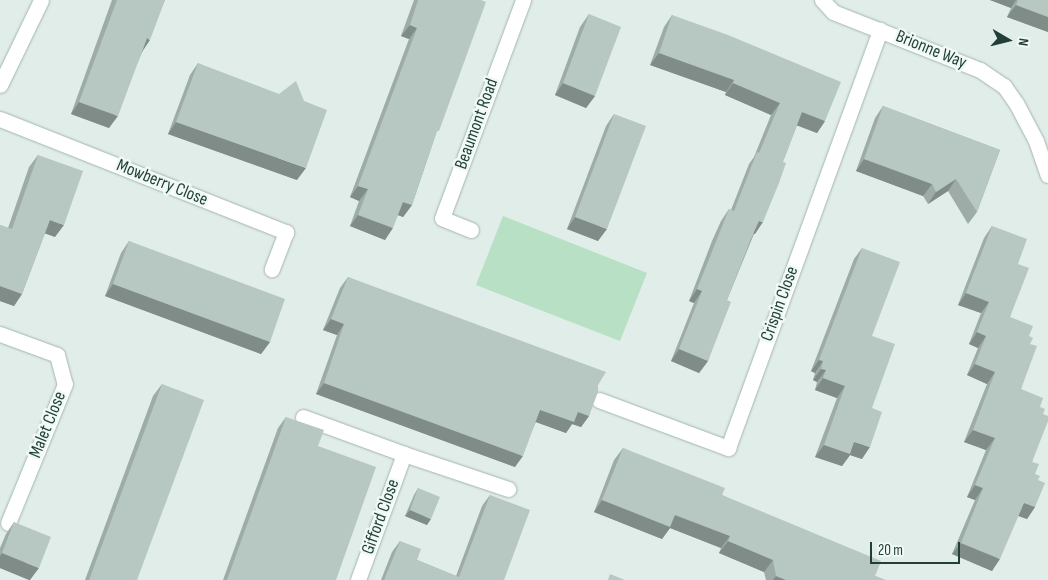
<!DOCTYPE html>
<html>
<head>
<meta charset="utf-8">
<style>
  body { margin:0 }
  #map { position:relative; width:1048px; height:580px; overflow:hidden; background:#e1ede8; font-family:"Sofia Sans Condensed",sans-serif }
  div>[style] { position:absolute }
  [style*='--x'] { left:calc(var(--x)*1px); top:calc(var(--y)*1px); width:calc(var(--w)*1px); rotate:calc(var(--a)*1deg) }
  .green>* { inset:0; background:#b7e0c4 }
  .roads { filter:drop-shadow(0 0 1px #a3b5b0) drop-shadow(0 0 1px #a3b5b0) }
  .minor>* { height:15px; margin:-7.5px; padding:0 7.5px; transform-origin:7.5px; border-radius:7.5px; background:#fff }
  .wall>* { inset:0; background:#9daca6 }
  .shaded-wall>* { inset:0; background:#7f8c87 }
  .building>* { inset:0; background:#b6c8c1 }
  span { translate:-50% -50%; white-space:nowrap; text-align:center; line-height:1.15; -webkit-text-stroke:5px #f1f9f5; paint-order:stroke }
  .street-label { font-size:18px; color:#1f3f38 }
  .north { position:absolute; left:983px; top:15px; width:50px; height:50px; -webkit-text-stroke:4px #f1f9f5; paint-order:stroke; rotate:98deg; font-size:14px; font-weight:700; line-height:20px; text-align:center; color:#1f3f38 }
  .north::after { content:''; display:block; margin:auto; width:18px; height:22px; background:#1f3f38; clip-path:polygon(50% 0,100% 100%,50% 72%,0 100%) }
  .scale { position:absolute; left:870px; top:542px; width:90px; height:22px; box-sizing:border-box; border:2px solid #1f3f38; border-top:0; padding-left:6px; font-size:15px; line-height:18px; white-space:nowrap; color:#1f3f38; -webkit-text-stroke:4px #f1f9f5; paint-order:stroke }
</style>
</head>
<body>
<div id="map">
  <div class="green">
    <div style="clip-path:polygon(503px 216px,647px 273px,620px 341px,476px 285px)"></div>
  </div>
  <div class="roads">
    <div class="minor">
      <div style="--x:822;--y:0;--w:16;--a:47"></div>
      <div style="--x:833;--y:12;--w:158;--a:21.5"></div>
      <div style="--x:980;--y:70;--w:29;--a:34"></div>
      <div style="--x:1004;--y:86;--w:21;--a:55"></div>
      <div style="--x:1016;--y:103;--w:43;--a:62.2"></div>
      <div style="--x:1036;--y:141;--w:36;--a:71"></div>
      <div style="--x:0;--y:85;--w:94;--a:-64.2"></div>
      <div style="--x:0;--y:119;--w:308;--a:21.6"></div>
      <div style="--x:286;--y:232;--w:40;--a:111"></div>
      <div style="--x:471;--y:230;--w:31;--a:-158"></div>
      <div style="--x:442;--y:218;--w:233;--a:-69.6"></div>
      <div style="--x:0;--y:334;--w:61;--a:20.2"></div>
      <div style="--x:57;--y:355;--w:30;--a:75"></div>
      <div style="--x:65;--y:384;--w:150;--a:112.3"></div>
      <div style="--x:599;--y:400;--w:138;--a:20.4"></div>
      <div style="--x:728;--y:448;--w:445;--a:-70"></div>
      <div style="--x:303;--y:417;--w:108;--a:20.1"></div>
      <div style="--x:404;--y:454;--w:134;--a:110.1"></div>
      <div style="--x:404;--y:454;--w:110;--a:18.6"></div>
    </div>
  </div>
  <div class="wall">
    <div style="clip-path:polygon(112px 0,165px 0,109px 128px,71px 114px)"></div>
    <div style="clip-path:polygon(414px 0,481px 0,412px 205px,403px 217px,398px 215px,385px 240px,350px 226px,359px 201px,350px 197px,409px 39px,401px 36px)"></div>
    <div style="clip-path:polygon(990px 0,1048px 0,1048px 32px,1007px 17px,1011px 8px)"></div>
    <div style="clip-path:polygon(589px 14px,595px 96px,586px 108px,555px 95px,580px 27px)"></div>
    <div style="clip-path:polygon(672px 15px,825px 121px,817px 133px,797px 125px,755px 234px,754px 234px,727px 300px,708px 361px,699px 373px,671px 361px,694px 303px,689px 301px,712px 241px,721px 221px,729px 209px,731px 210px,749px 164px,754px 157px,771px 115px,725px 95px,726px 92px,650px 65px,664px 27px)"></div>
    <div style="clip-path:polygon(198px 63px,297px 180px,168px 134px,190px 75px)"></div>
    <div style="clip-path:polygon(883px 106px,1000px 150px,977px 212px,968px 224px,948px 191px,928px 204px,923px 196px,856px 171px,875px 118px)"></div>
    <div style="clip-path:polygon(614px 114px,598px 241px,567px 229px,606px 126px)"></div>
    <div style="clip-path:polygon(38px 155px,55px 237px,45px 233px,22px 294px,14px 306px,0 301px,0 225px,8px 228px,29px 167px)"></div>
    <div style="clip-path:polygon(992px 226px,1018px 264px,1010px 317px,1029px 336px,1030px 344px,1021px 389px,1040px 407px,1043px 414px,1032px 462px,1035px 474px,1038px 480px,1035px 507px,1027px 519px,1018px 516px,992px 571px,952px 554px,975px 500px,967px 497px,986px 450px,964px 442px,987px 384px,967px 375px,978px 348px,969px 344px,981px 313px,958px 305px,984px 238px)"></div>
    <div style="clip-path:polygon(129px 241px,270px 342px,261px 354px,105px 296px,121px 253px)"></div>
    <div style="clip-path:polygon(862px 248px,872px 336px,872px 408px,862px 459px,850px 455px,842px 466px,815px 457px,837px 398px,815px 390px,817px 382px,813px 380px,815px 373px,811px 371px,854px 259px)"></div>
    <div style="clip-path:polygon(348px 277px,598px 385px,589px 416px,581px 427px,572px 424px,566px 433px,536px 422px,515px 467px,316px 394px,337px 335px,323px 330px,340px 288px)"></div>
    <div style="clip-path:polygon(162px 384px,137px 580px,85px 580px,153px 396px)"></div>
    <div style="clip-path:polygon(286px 417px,318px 446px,336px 580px,223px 580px,278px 428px)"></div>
    <div style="clip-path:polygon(623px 448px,722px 495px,875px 576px,885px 580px,766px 580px,764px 572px,719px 553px,721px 548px,670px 528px,662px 539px,594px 512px,614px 460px)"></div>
    <div style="clip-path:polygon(418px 488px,427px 525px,405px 516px,414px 495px)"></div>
    <div style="clip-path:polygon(490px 495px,504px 580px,381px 580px,392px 552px,400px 541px,417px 560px,456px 576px,482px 506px)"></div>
    <div style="clip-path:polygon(14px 522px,30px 580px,0 568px,0 548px,6px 534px)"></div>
  </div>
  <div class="shaded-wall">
    <div style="clip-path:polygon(990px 0,1016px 0,1011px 8px)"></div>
    <div style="clip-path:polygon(1016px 5px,1048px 17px,1048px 32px,1007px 17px)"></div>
    <div style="clip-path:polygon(410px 25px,417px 28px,409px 39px,401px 36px)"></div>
    <div style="clip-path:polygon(147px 38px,150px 40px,142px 52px)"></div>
    <div style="clip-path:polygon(659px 53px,734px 80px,726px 92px,650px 65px)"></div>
    <div style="clip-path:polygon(563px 83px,595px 96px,586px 108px,555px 95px)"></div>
    <div style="clip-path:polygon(733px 83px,780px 103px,771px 115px,725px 95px)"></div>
    <div style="clip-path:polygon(79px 102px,118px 116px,109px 128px,71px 114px)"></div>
    <div style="clip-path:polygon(802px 112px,825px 121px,817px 133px,793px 124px)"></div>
    <div style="clip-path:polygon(176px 122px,306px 168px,297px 180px,168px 134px)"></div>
    <div style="clip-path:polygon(864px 159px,932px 184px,923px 196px,856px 171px)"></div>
    <div style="clip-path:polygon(956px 179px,948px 191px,928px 204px,936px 192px)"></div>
    <div style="clip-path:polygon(358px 186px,368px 189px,359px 201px,350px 197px)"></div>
    <div style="clip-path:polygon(403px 202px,412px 205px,403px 217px,395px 214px)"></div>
    <div style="clip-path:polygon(358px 215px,393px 228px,385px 240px,350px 226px)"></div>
    <div style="clip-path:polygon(575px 217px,607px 229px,598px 241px,567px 229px)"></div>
    <div style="clip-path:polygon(50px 220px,64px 225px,55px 237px,41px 232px)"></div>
    <div style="clip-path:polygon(759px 221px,763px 222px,755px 234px,751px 233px)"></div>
    <div style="clip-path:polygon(113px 284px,270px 342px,261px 354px,105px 296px)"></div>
    <div style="clip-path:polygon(0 286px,22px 294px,14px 306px,0 301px)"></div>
    <div style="clip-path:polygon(697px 289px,702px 291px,694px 303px,689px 301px)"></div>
    <div style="clip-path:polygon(966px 293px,989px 302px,981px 313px,958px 305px)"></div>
    <div style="clip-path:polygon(331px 319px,344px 324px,337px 335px,323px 330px)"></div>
    <div style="clip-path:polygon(977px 332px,986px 336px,978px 348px,969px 344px)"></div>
    <div style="clip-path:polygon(679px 349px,708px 361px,699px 373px,671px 361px)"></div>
    <div style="clip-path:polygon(819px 360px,823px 361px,815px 373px,811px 371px)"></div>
    <div style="clip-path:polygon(975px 364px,995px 372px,987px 384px,967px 375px)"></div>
    <div style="clip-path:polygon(821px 369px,826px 370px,817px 382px,813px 380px)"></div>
    <div style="clip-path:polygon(823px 378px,845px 386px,837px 398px,815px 390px)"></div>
    <div style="clip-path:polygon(324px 383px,523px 456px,515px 467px,316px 394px)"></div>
    <div style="clip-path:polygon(540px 410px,578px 412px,589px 416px,581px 427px,572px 424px,566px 433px,533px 421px)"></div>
    <div style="clip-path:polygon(973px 430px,995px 438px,986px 450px,964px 442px)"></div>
    <div style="clip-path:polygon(854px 442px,870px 447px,862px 459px,850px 455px,842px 466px,815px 457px,824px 445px)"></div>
    <div style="clip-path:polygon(975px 485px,983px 488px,975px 500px,967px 497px)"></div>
    <div style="clip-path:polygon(602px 500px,675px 515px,730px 536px,721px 548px,670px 528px,662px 539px,594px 512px)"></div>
    <div style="clip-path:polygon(1024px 503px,1035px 507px,1027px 519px,1016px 515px)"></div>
    <div style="clip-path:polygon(410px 510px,431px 519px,427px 525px,405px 516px)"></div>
    <div style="clip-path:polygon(728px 541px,773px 560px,764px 572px,719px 553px)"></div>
    <div style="clip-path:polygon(961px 543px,1000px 559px,992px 571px,952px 554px)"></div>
    <div style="clip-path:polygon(2px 553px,39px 568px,30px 580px,29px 580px,0 568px,0 556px)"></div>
    <div style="clip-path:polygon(776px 576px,786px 580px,773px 580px)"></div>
  </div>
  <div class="building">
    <div style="clip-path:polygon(117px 0,165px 0,150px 40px,147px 38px,118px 116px,79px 102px)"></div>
    <div style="clip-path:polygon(418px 0,481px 0,486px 2px,439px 131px,437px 131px,412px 205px,403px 202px,393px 228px,358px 215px,368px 189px,358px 186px,417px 28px,410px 25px)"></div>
    <div style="clip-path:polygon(1018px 0,1048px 0,1048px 17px,1016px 5px)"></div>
    <div style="clip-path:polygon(589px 14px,621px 27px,595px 96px,563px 83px)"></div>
    <div style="clip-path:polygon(672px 15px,728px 35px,841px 82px,825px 121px,802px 112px,783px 162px,786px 163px,779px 183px,763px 222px,759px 221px,750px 241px,727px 300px,731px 302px,708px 361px,679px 349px,702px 291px,697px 289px,729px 209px,734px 211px,757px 152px,759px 153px,780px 103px,733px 83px,734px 80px,659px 53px)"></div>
    <div style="clip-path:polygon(198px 63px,279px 94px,296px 81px,304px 101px,327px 110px,306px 168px,176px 122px)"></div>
    <div style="clip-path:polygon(883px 106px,1000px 150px,977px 212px,956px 179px,936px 192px,932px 184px,864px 159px)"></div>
    <div style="clip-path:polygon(614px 114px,646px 126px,607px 229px,575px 217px)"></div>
    <div style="clip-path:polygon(38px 155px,83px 171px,64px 225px,50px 220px,22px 294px,0 286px,0 225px,12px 229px)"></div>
    <div style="clip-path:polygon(992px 226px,1027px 239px,1018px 264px,1029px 268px,1010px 317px,1033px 326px,1029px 336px,1033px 338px,1030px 344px,1037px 346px,1021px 389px,1043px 398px,1040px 407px,1045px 409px,1043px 414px,1048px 416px,1048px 421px,1032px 462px,1039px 464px,1035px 474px,1040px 476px,1038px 480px,1045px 483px,1035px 507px,1024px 503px,1000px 559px,961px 543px,983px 488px,975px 485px,995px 438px,973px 430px,995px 372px,975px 364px,986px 336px,977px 332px,989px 302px,966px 293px)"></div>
    <div style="clip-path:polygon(129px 241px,285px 299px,270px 342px,113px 284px)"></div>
    <div style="clip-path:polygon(862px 248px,900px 262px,872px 336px,895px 344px,872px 408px,882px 412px,870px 447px,854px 442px,850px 454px,824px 445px,845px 386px,823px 378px,826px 370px,821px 369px,823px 361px,819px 360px)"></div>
    <div style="clip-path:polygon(348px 277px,606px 372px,598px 385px,598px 392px,589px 416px,578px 412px,574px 422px,540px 410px,523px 456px,324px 383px,344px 324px,331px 319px)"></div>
    <div style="clip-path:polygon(162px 384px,204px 400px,137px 580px,89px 580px)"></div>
    <div style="clip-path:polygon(286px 417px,324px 430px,318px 446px,376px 467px,336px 580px,227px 580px)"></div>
    <div style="clip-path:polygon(623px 448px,725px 488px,722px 495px,881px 561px,875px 576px,885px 580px,786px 580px,776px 576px,773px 560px,728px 541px,730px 536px,675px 515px,670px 527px,602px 500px)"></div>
    <div style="clip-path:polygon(418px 488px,440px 497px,431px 519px,410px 510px)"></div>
    <div style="clip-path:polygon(490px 495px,530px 510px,504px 580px,384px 580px,400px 541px,421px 549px,417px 560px,459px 577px)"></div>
    <div style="clip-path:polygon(14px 522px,51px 537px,39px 568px,2px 553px)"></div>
    <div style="clip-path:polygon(610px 574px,625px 580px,608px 580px)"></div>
  </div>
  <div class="street-label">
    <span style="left:931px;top:50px;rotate:22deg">Brionne Way</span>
    <span style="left:477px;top:124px;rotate:-70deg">Beaumont Road</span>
    <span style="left:162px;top:183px;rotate:22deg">Mowberry Close</span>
    <span style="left:780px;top:304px;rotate:-70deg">Crispin Close</span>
    <span style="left:48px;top:425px;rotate:-68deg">Malet Close</span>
    <span style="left:381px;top:517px;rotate:-70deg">Gifford Close</span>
  </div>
  <div class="north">N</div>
  <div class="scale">20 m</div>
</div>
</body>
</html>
